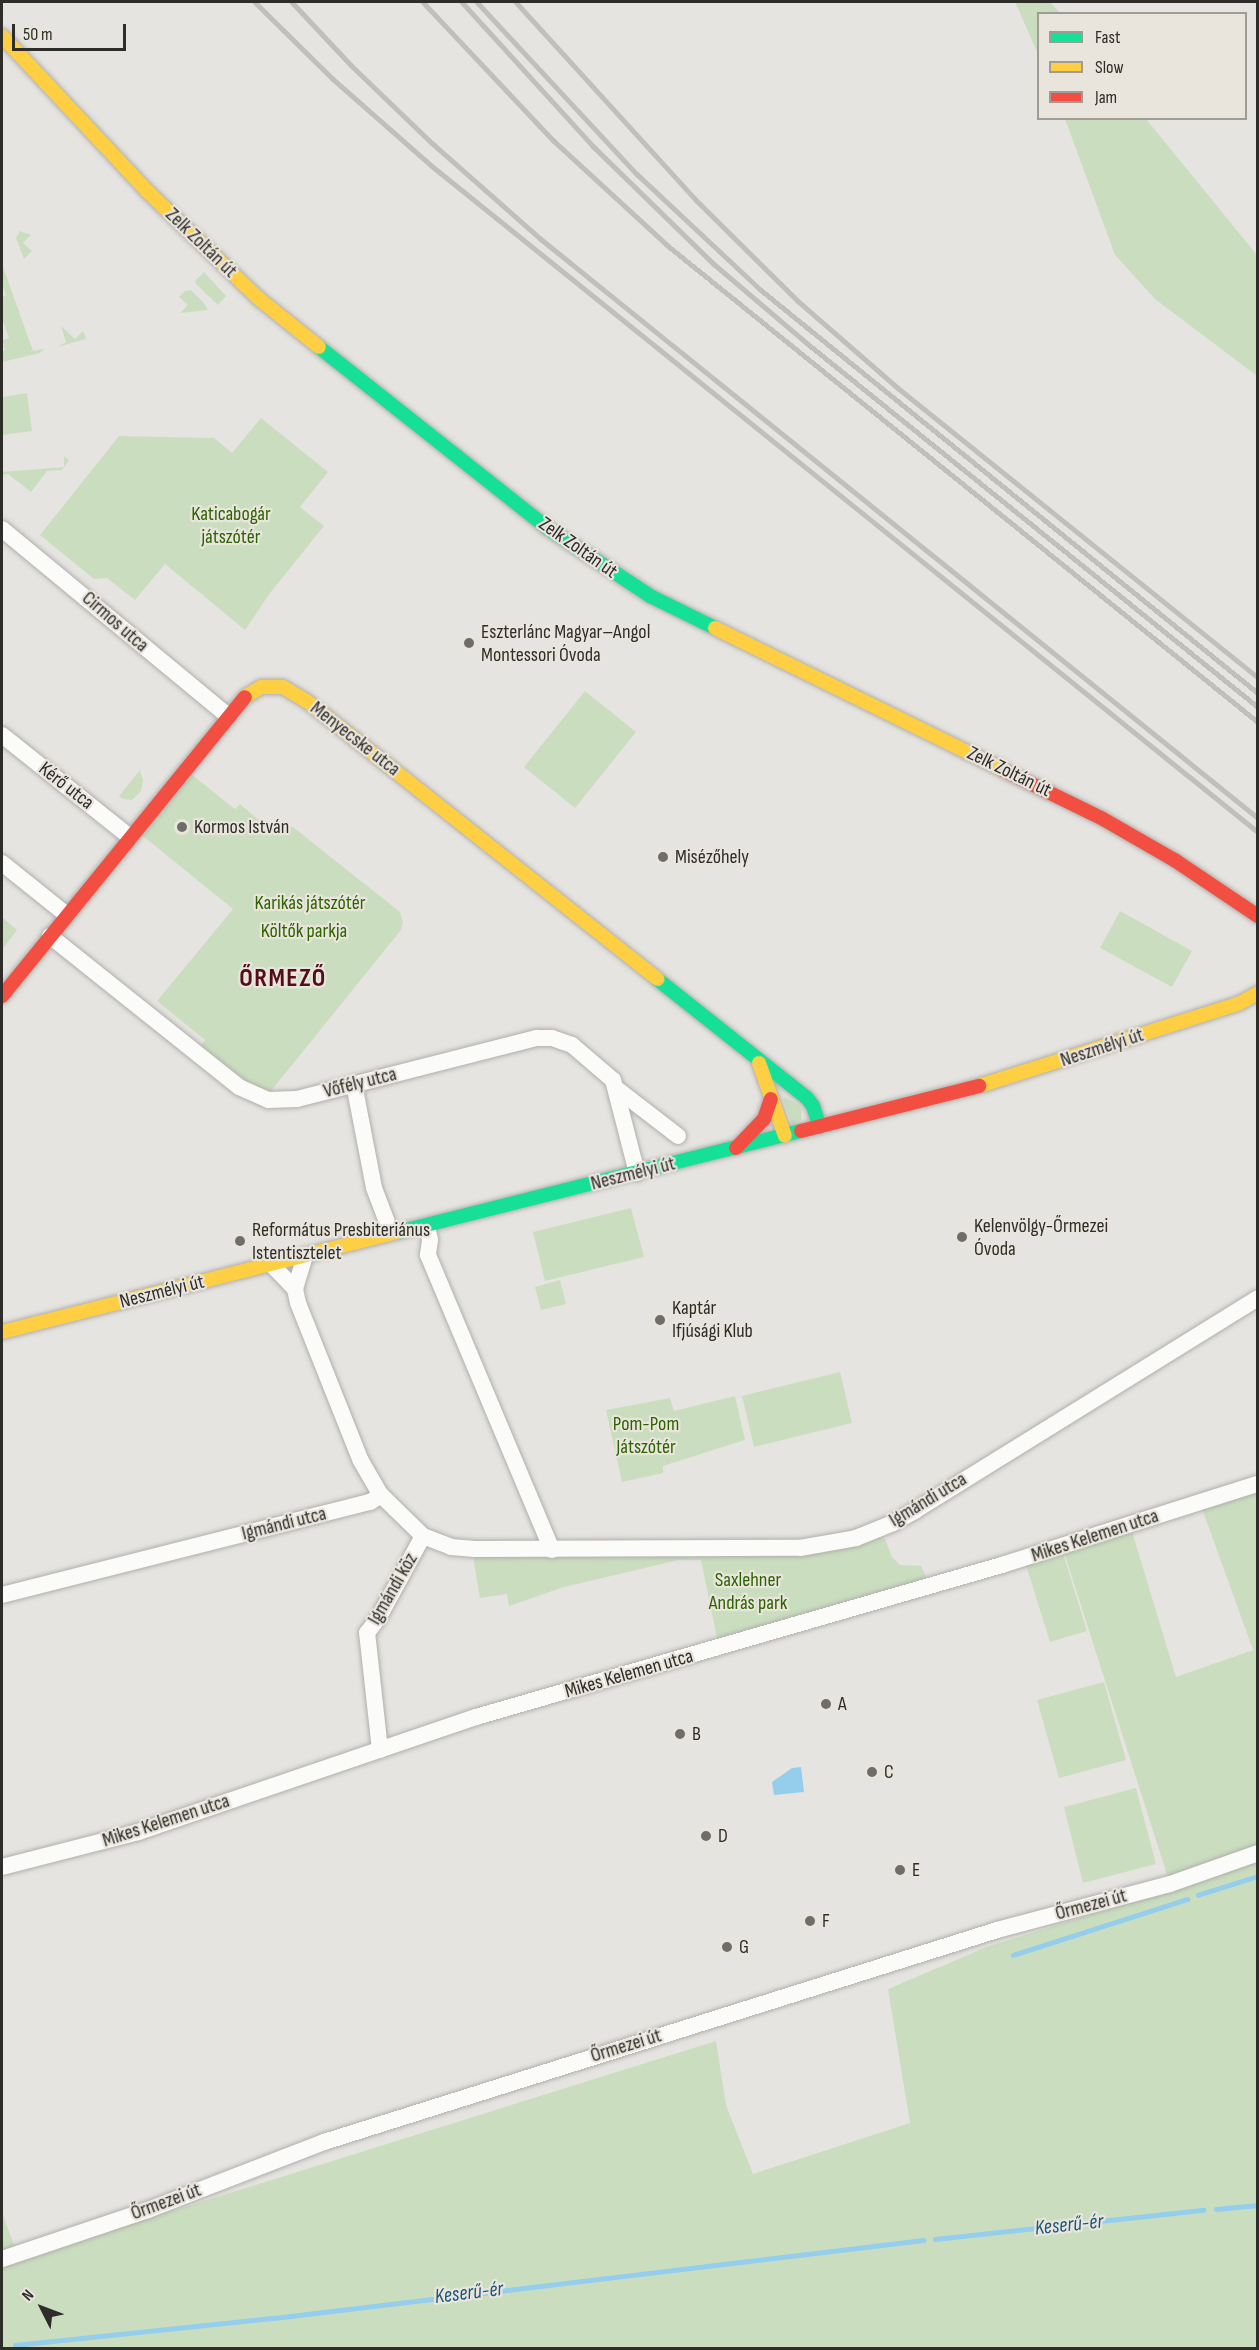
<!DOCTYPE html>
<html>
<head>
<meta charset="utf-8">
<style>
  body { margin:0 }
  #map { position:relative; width:1259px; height:2350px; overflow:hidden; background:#e6e4e0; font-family:"Sofia Sans Condensed",sans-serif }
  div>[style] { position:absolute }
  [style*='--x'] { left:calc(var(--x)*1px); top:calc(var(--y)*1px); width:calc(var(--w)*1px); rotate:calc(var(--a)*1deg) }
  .green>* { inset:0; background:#cadebf }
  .water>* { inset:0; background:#95cded }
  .stream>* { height:4.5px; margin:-2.25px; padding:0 2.25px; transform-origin:2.25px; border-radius:2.25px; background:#95cded }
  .roads { filter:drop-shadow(0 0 2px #b0afac) drop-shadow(0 0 2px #b0afac) }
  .street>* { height:16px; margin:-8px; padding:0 8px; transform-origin:8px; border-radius:8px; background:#fbfbfa }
  .fast>* { height:14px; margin:-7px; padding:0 7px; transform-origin:7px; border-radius:7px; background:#16e098 }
  .slow>* { height:14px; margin:-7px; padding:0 7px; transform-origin:7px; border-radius:7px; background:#ffcf43 }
  .jam>* { height:14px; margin:-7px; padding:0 7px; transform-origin:7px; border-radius:7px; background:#f24e42 }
  .rail>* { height:4.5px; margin:-2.25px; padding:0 2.25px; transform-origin:2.25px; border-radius:2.25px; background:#c0bfbe }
  .dots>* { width:16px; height:16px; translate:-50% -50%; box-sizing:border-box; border:3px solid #e9e5dd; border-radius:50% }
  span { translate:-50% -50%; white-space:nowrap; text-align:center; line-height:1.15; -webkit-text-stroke:4.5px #e9e5dd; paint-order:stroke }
  .street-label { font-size:20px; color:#2f2d2a }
  .park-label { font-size:20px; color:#2d6400 }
  .poi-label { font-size:20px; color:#2f2d2a }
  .left { translate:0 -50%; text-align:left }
  .water-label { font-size:21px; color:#1b5878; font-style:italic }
  .district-label { font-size:26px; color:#530e1c; font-weight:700; letter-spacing:1.5px }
  .frame { position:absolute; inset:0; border:3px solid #2f2d2a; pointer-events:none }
  .legend { position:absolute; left:1037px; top:12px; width:210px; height:108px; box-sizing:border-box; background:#e9e5dd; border:2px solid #9f9b95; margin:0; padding:8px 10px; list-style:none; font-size:18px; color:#2f2d2a }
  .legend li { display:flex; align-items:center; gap:12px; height:30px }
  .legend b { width:30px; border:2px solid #9f9b95 }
  .north { position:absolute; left:12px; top:2278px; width:60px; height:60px; -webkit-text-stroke:4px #e9e5dd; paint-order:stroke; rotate:312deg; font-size:16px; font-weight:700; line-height:24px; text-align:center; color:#2f2d2a }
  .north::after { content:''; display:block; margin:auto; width:21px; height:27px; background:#2f2d2a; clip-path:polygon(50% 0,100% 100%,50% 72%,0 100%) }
  .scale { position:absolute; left:12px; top:24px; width:114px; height:27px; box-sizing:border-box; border:3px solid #2f2d2a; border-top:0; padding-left:8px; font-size:18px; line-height:21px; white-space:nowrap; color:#2f2d2a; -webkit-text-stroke:4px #e9e5dd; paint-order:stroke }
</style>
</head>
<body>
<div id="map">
  <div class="green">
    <div style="clip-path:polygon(1015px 2px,1050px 2px,1060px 13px,1038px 14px,1038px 54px)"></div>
    <div style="clip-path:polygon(1065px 119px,1146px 119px,1257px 255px,1257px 376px,1155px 299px,1115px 255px)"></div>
    <div style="clip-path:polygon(20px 231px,31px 235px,23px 243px,32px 251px,24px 259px,16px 238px)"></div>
    <div style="clip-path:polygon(2px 264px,33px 351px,44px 349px,40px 353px,2px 362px,2px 352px,5px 350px,2px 340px,9px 338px,2px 318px,2px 297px,6px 295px,2px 284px)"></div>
    <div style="clip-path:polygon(204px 272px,226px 296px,218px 305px,196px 284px,195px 281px)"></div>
    <div style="clip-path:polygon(191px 290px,204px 303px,208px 310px,180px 313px,188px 305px,179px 297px,185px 291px)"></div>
    <div style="clip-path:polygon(61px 326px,75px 339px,83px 331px,86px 339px,57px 347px,66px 342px)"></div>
    <div style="clip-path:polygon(27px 393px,32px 431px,2px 435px,2px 397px)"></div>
    <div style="clip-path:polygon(261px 418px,328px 472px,300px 507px,324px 526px,270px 593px,245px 630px,165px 564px,135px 600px,107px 578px,94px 579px,40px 535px,119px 436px,214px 438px,232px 453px)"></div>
    <div style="clip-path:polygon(64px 456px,69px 460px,62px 470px,47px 471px,31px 492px,8px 474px,2px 475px,2px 472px,64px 467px)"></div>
    <div style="clip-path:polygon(585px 691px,636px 732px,575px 808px,524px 767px)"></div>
    <div style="clip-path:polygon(140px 770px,143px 781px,141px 791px,132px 800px,123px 799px,119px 796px)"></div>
    <div style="clip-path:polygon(192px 775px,235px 809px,240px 804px,262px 823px,293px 827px,400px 912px,403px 922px,401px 930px,271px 1091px,265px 1094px,199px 1049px,205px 1040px,157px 1001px,233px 909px,143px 836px)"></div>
    <div style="clip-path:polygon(1120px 911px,1192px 951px,1172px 987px,1100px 948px)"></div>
    <div style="clip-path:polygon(2px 917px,17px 930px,2px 950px)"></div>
    <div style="clip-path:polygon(785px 1097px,798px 1104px,802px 1110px,801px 1120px,792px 1124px,783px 1099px)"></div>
    <div style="clip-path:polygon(631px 1208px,644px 1257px,545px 1281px,533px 1232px)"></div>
    <div style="clip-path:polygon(560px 1280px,566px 1304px,541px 1310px,535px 1287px)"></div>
    <div style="clip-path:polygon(840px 1372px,852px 1423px,754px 1447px,742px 1396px)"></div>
    <div style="clip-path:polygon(735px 1396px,745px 1440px,663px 1466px,663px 1473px,622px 1482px,606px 1410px,670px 1398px,674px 1411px)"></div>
    <div style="clip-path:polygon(1257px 1484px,1257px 2348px,2px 2348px,2px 2212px,19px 2259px,716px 2041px,726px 2105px,753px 2174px,910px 2123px,888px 1989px,989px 1946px,1172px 1890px,1062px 1546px,1130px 1525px,1176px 1677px,1253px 1650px,1200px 1503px)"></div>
    <div style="clip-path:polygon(876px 1537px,885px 1539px,892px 1557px,900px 1565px,921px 1566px,928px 1581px,718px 1643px,701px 1560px,679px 1560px,564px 1587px,509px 1606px,507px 1594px,480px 1598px,474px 1563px,474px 1554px)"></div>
    <div style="clip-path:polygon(1063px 1553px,1087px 1631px,1050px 1642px,1026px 1565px)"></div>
    <div style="clip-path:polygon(1104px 1682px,1126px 1760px,1059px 1778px,1037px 1700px)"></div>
    <div style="clip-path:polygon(1136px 1788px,1156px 1864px,1083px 1883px,1064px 1807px)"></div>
  </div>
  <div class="water">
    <div style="clip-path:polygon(801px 1767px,804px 1792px,774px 1795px,772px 1782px,792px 1768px)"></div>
  </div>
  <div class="stream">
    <div style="--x:1198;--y:1895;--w:63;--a:-17.6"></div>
    <div style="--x:1013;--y:1955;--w:183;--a:-17.8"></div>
    <div style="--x:1216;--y:2209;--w:42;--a:-5.4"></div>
    <div style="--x:935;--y:2239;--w:270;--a:-6.2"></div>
    <div style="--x:15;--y:2345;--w:260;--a:-6"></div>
    <div style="--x:274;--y:2318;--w:654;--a:-6.85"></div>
  </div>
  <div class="roads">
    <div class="street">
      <div style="--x:2;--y:529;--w:293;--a:39.6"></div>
      <div style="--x:2;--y:735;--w:164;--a:38.6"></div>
      <div style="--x:2;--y:863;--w:83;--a:38.7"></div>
      <div style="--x:50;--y:936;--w:242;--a:38.6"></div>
      <div style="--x:239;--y:1087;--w:32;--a:24"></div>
      <div style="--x:268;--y:1100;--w:29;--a:-2"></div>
      <div style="--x:297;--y:1099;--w:248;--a:-14.3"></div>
      <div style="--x:537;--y:1038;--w:15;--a:0"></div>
      <div style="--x:552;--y:1038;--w:21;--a:19"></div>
      <div style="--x:572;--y:1045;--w:54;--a:40.5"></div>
      <div style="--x:613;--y:1080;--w:96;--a:75.5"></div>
      <div style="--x:354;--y:1084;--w:106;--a:79.1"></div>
      <div style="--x:374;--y:1188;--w:36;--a:69"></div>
      <div style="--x:617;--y:1089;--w:77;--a:37.6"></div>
      <div style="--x:427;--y:1226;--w:14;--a:78"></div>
      <div style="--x:430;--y:1240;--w:15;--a:98"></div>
      <div style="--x:428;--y:1255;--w:320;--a:67.2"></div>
      <div style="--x:305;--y:1256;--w:34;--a:107"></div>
      <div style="--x:295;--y:1289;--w:14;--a:78"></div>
      <div style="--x:298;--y:1303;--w:170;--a:68.3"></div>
      <div style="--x:361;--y:1461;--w:39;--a:60"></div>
      <div style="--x:381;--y:1495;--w:59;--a:44.3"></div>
      <div style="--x:423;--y:1536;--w:30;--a:21"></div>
      <div style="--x:451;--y:1547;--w:24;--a:5"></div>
      <div style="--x:475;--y:1549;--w:325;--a:-0.2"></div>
      <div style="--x:800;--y:1548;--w:57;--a:-10.1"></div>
      <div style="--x:856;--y:1538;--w:40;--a:-22"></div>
      <div style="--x:893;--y:1523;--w:26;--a:-29"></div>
      <div style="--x:916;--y:1510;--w:402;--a:-31.8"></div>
      <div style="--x:271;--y:1264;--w:35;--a:46"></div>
      <div style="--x:2;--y:1595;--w:380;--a:-14.2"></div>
      <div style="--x:370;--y:1502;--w:13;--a:-32"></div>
      <div style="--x:380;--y:1750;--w:118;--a:-96.3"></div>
      <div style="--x:367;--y:1633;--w:20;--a:-53"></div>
      <div style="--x:379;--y:1617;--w:92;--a:-61.5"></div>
      <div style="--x:2;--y:1867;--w:140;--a:-14.4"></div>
      <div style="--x:138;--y:1832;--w:357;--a:-18.8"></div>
      <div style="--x:476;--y:1717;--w:548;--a:-16.12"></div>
      <div style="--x:1002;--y:1565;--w:269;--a:-17.6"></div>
      <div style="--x:2;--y:2259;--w:154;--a:-18.6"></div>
      <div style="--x:148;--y:2210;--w:189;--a:-21.1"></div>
      <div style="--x:324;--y:2142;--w:706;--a:-17.48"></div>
      <div style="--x:997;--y:1930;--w:179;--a:-14.9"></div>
      <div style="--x:1170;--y:1884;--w:93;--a:-19.4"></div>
    </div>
    <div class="fast">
      <div style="--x:319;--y:347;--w:291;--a:38.4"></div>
      <div style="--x:547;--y:528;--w:123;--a:33.4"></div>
      <div style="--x:650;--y:596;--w:72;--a:26.2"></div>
      <div style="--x:657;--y:979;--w:191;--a:38.4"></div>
      <div style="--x:807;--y:1098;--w:10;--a:53"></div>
      <div style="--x:813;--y:1106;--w:22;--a:72"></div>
      <div style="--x:398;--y:1232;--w:415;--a:-14.1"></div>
    </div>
    <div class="slow">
      <div style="--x:2;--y:36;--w:214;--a:46.9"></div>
      <div style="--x:148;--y:192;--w:153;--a:43.9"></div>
      <div style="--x:258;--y:298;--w:78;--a:38.8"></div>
      <div style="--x:715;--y:628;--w:321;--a:26.2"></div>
      <div style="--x:245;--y:697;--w:19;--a:-32"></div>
      <div style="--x:261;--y:687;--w:22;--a:0"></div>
      <div style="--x:283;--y:687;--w:29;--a:31"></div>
      <div style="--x:308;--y:702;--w:446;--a:38.4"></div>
      <div style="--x:759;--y:1063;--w:77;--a:70.4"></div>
      <div style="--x:979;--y:1086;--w:274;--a:-17.6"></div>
      <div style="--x:1240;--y:1003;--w:21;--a:-29"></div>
      <div style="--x:2;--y:1332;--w:408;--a:-14.2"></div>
    </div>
    <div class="jam">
      <div style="--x:1003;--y:770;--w:111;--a:26.1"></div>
      <div style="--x:1103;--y:819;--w:84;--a:29.9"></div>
      <div style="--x:1176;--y:861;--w:99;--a:33.9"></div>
      <div style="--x:2;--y:996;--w:385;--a:-50.9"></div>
      <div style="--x:801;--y:1131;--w:184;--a:-14.2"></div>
      <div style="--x:736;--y:1148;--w:40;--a:-46"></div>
      <div style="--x:764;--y:1119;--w:21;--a:-71"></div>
    </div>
  </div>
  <div class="rail">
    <div style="--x:255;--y:2;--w:110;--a:44.6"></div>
    <div style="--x:333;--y:79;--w:132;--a:41.3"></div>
    <div style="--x:432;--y:166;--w:1061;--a:38.88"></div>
    <div style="--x:292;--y:2;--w:86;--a:46.9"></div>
    <div style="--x:351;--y:65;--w:112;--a:43.9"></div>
    <div style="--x:432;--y:143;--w:145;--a:41.4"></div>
    <div style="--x:541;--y:239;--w:922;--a:38.92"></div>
    <div style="--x:423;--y:2;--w:190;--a:46.7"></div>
    <div style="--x:553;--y:140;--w:155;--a:42.6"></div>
    <div style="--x:667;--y:245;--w:759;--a:38.91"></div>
    <div style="--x:462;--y:2;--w:195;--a:47.7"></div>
    <div style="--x:593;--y:146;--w:169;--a:44.3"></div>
    <div style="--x:714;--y:264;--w:123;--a:40.4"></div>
    <div style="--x:808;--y:344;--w:578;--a:38.89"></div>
    <div style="--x:477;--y:2;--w:235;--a:47.1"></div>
    <div style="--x:637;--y:174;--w:170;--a:43.1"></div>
    <div style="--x:761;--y:290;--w:640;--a:39.04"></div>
    <div style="--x:516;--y:2;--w:268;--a:47.7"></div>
    <div style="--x:696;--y:200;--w:144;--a:44.7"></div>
    <div style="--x:798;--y:301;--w:133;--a:41"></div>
    <div style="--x:898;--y:388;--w:462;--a:38.8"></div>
  </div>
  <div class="dots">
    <div style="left:469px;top:643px;background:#6f6d6a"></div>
    <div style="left:182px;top:827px;background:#6f6d6a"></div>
    <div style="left:663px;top:857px;background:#6f6d6a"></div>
    <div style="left:962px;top:1237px;background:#6f6d6a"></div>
    <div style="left:240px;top:1241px;background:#6f6d6a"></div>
    <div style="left:660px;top:1320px;background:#6f6d6a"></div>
    <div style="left:826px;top:1704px;background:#6f6d6a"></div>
    <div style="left:680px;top:1734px;background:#6f6d6a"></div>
    <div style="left:872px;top:1772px;background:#6f6d6a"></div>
    <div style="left:706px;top:1836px;background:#6f6d6a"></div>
    <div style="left:900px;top:1870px;background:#6f6d6a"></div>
    <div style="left:810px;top:1921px;background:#6f6d6a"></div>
    <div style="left:727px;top:1947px;background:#6f6d6a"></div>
  </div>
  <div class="street-label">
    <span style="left:201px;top:243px;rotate:44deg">Zelk Zoltán út</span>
    <span style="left:578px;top:548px;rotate:35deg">Zelk Zoltán út</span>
    <span style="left:115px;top:622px;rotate:41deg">Cirmos utca</span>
    <span style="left:355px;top:739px;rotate:38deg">Menyecske utca</span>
    <span style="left:1009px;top:772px;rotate:26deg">Zelk Zoltán út</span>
    <span style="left:66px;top:786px;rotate:38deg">Kérő utca</span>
    <span style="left:1102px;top:1048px;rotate:-18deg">Neszmélyi út</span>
    <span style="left:360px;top:1083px;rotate:-14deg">Vőfély utca</span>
    <span style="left:633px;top:1174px;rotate:-14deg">Neszmélyi út</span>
    <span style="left:162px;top:1292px;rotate:-14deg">Neszmélyi út</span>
    <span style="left:928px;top:1500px;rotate:-31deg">Igmándi utca</span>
    <span style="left:284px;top:1524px;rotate:-14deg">Igmándi utca</span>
    <span style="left:1095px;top:1536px;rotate:-18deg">Mikes Kelemen utca</span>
    <span style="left:393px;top:1589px;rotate:-60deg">Igmándi köz</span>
    <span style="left:629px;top:1674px;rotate:-16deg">Mikes Kelemen utca</span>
    <span style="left:166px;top:1821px;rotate:-18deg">Mikes Kelemen utca</span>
    <span style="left:1091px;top:1905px;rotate:-15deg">Őrmezei út</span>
    <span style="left:626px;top:2046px;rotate:-17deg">Őrmezei út</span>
    <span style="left:166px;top:2202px;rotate:-20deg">Őrmezei út</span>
  </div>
  <div class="park-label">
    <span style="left:231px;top:526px">Katicabogár<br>játszótér</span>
    <span style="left:310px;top:903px">Karikás játszótér</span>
    <span style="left:304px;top:931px">Költők parkja</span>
    <span style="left:646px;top:1436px">Pom-Pom<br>Játszótér</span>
    <span style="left:748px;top:1592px">Saxlehner<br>András park</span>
  </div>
  <div class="poi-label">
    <span class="left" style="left:481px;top:644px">Eszterlánc Magyar–Angol<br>Montessori Óvoda</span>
    <span class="left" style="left:194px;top:827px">Kormos István</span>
    <span class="left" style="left:675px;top:857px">Misézőhely</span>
    <span class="left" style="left:974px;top:1238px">Kelenvölgy-Őrmezei<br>Óvoda</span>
    <span class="left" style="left:252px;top:1242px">Református Presbiteriánus<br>Istentisztelet</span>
    <span class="left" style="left:672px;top:1320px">Kaptár<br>Ifjúsági Klub</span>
    <span class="left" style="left:838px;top:1704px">A</span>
    <span class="left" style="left:692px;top:1734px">B</span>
    <span class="left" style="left:884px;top:1772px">C</span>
    <span class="left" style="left:718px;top:1836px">D</span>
    <span class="left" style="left:912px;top:1870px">E</span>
    <span class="left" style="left:822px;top:1921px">F</span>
    <span class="left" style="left:739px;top:1947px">G</span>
  </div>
  <div class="water-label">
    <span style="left:1069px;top:2225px;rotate:-6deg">Keserű-ér</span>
    <span style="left:469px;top:2293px;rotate:-7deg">Keserű-ér</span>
  </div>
  <div class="district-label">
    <span style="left:283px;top:979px">ŐRMEZŐ</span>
  </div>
  <div class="frame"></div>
  <ul class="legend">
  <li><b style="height:8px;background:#16e098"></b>Fast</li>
  <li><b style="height:8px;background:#ffcf43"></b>Slow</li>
  <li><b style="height:8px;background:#f24e42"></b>Jam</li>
  </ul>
  <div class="north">N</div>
  <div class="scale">50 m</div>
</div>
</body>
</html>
